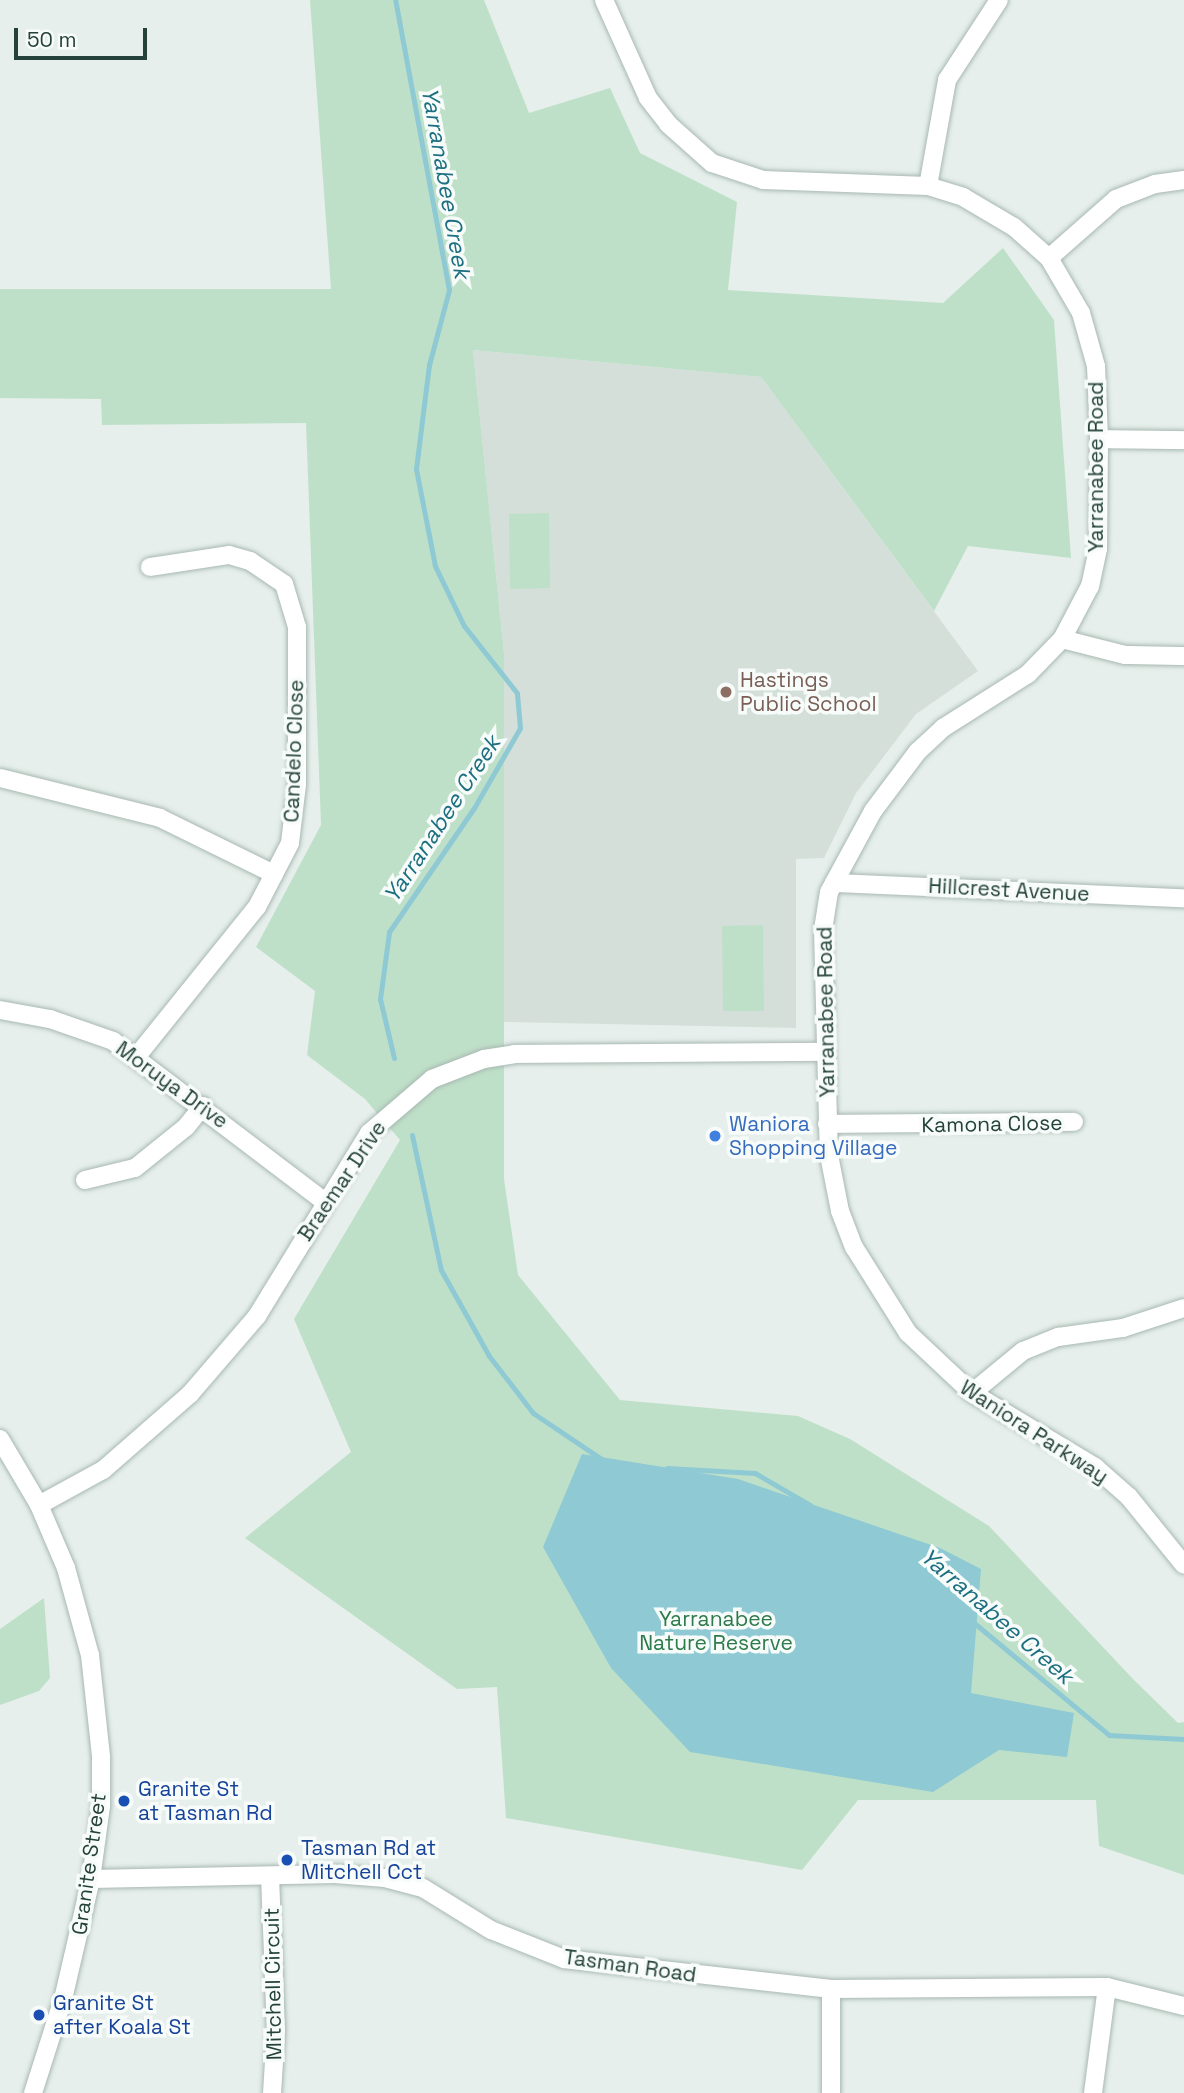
<!DOCTYPE html>
<html>
<head>
<meta charset="utf-8">
<style>
  body { margin:0 }
  #map { position:relative; width:1184px; height:2093px; overflow:hidden; background:#e6efeb; font-family:"Space Grotesk",sans-serif }
  div>[style] { position:absolute }
  [style*='--x'] { left:calc(var(--x)*1px); top:calc(var(--y)*1px); width:calc(var(--w)*1px); rotate:calc(var(--a)*1deg) }
  .built>* { inset:0; background:#d4dfda }
  .green>* { inset:0; background:#bfe0c8 }
  .water>* { inset:0; background:#8ec9d4 }
  .stream>* { height:5px; margin:-2.5px; padding:0 2.5px; transform-origin:2.5px; border-radius:2.5px; background:#8ec9d4 }
  .roads { filter:drop-shadow(0 0 2px #a8b8b2) drop-shadow(0 0 2px #a8b8b2) }
  .minor>* { height:18px; margin:-9px; padding:0 9px; transform-origin:9px; border-radius:9px; background:#fff }
  .dots>* { width:19px; height:19px; translate:-50% -50%; box-sizing:border-box; border:4px solid #f7fbf9; border-radius:50% }
  span { translate:-50% -50%; white-space:nowrap; text-align:center; line-height:1.15; -webkit-text-stroke:7px #f7fbf9; paint-order:stroke }
  .street-label { font-size:21px; color:#24423a }
  .education-label { font-size:21px; color:#785e54 }
  .left { translate:0 -50%; text-align:left }
  .shop-label { font-size:21px; color:#366cbe }
  .park-label { font-size:21px; color:#2d7a4b }
  .transit-label { font-size:21px; color:#164399 }
  .water-label { font-size:23px; color:#1c6f80; font-style:italic }
  .scale { position:absolute; left:14px; top:28px; width:133px; height:32px; box-sizing:border-box; border:4px solid #24423a; border-top:0; padding-left:9px; font-size:21px; line-height:24px; white-space:nowrap; color:#24423a; -webkit-text-stroke:5px #f7fbf9; paint-order:stroke }
</style>
</head>
<body>
<div id="map">
  <div class="built">
    <div style="clip-path:polygon(473px 350px,761px 377px,978px 671px,916px 714px,856px 793px,824px 858px,796px 859px,796px 1028px,504px 1022px,504px 653px)"></div>
  </div>
  <div class="green">
    <div style="clip-path:polygon(310px 0,484px 0,529px 113px,610px 88px,640px 153px,737px 202px,728px 290px,943px 303px,1003px 248px,1054px 320px,1071px 558px,968px 546px,934px 611px,761px 377px,473px 350px,504px 653px,504px 1179px,518px 1275px,620px 1400px,798px 1416px,850px 1439px,989px 1526px,1134px 1680px,1178px 1723px,1184px 1722px,1184px 1875px,1099px 1846px,1096px 1800px,858px 1800px,802px 1870px,506px 1818px,497px 1687px,457px 1689px,245px 1538px,351px 1452px,294px 1319px,400px 1140px,365px 1099px,307px 1055px,315px 991px,256px 947px,321px 825px,306px 423px,102px 425px,101px 399px,0 398px,0 289px,331px 289px)"></div>
    <div style="clip-path:polygon(549px 513px,550px 588px,510px 589px,509px 514px)"></div>
    <div style="clip-path:polygon(763px 925px,764px 1011px,723px 1011px,722px 926px)"></div>
    <div style="clip-path:polygon(44px 1598px,50px 1678px,39px 1691px,0 1705px,0 1629px)"></div>
  </div>
  <div class="water">
    <div style="clip-path:polygon(582px 1454px,738px 1479px,940px 1548px,981px 1569px,971px 1693px,1074px 1713px,1067px 1757px,999px 1750px,933px 1792px,690px 1752px,611px 1668px,543px 1547px)"></div>
  </div>
  <div class="stream">
    <div style="--x:394;--y:1058;--w:61;--a:-103.3"></div>
    <div style="--x:380;--y:999;--w:68;--a:-82.3"></div>
    <div style="--x:389;--y:932;--w:150;--a:-55.6"></div>
    <div style="--x:474;--y:808;--w:92;--a:-60.1"></div>
    <div style="--x:520;--y:728;--w:35;--a:-95"></div>
    <div style="--x:517;--y:693;--w:85;--a:-128.3"></div>
    <div style="--x:464;--y:626;--w:67;--a:-115.8"></div>
    <div style="--x:435;--y:566;--w:99;--a:-101.1"></div>
    <div style="--x:416;--y:469;--w:105;--a:-82.9"></div>
    <div style="--x:429;--y:365;--w:78;--a:-75.1"></div>
    <div style="--x:449;--y:290;--w:295;--a:-100.5"></div>
    <div style="--x:412;--y:1135;--w:138;--a:77.9"></div>
    <div style="--x:441;--y:1270;--w:98;--a:60.8"></div>
    <div style="--x:489;--y:1356;--w:72;--a:52.3"></div>
    <div style="--x:533;--y:1413;--w:84;--a:33.9"></div>
    <div style="--x:667;--y:1468;--w:88;--a:3.3"></div>
    <div style="--x:755;--y:1473;--w:64;--a:30.2"></div>
    <div style="--x:973;--y:1622;--w:177;--a:39.7"></div>
    <div style="--x:1109;--y:1735;--w:75;--a:3.1"></div>
  </div>
  <div class="roads">
    <div class="minor">
      <div style="--x:604;--y:0;--w:107;--a:65.8"></div>
      <div style="--x:648;--y:98;--w:33;--a:52"></div>
      <div style="--x:668;--y:124;--w:59;--a:41.6"></div>
      <div style="--x:712;--y:163;--w:54;--a:18.4"></div>
      <div style="--x:763;--y:180;--w:165;--a:2.1"></div>
      <div style="--x:928;--y:186;--w:37;--a:17"></div>
      <div style="--x:963;--y:197;--w:59;--a:30.5"></div>
      <div style="--x:1014;--y:227;--w:47;--a:41.5"></div>
      <div style="--x:1049;--y:258;--w:64;--a:59.8"></div>
      <div style="--x:1081;--y:313;--w:55;--a:74.2"></div>
      <div style="--x:1096;--y:366;--w:73;--a:87.6"></div>
      <div style="--x:1099;--y:439;--w:110;--a:90.5"></div>
      <div style="--x:1098;--y:549;--w:38;--a:102"></div>
      <div style="--x:1090;--y:586;--w:60;--a:117.8"></div>
      <div style="--x:1062;--y:639;--w:49;--a:134.2"></div>
      <div style="--x:1028;--y:674;--w:101;--a:147.6"></div>
      <div style="--x:943;--y:728;--w:34;--a:137"></div>
      <div style="--x:918;--y:751;--w:75;--a:126.9"></div>
      <div style="--x:873;--y:811;--w:92;--a:118.5"></div>
      <div style="--x:829;--y:892;--w:38;--a:99"></div>
      <div style="--x:823;--y:930;--w:225;--a:88.5"></div>
      <div style="--x:829;--y:1155;--w:57;--a:78.9"></div>
      <div style="--x:840;--y:1211;--w:39;--a:69"></div>
      <div style="--x:854;--y:1247;--w:102;--a:57.9"></div>
      <div style="--x:908;--y:1333;--w:88;--a:43.2"></div>
      <div style="--x:972;--y:1393;--w:144;--a:31"></div>
      <div style="--x:1095;--y:1467;--w:45;--a:41.4"></div>
      <div style="--x:1129;--y:1497;--w:87;--a:51"></div>
      <div style="--x:928;--y:186;--w:108;--a:-79.8"></div>
      <div style="--x:947;--y:80;--w:95;--a:-57"></div>
      <div style="--x:1049;--y:258;--w:89;--a:-41.4"></div>
      <div style="--x:1116;--y:199;--w:42;--a:-21"></div>
      <div style="--x:1155;--y:184;--w:29;--a:-8"></div>
      <div style="--x:1099;--y:439;--w:85;--a:0.7"></div>
      <div style="--x:1062;--y:639;--w:65;--a:14.3"></div>
      <div style="--x:1125;--y:655;--w:59;--a:1"></div>
      <div style="--x:0;--y:778;--w:165;--a:14"></div>
      <div style="--x:160;--y:818;--w:127;--a:26.2"></div>
      <div style="--x:834;--y:883;--w:350;--a:2.5"></div>
      <div style="--x:0;--y:1010;--w:51;--a:10.2"></div>
      <div style="--x:50;--y:1019;--w:67;--a:19.2"></div>
      <div style="--x:113;--y:1041;--w:265;--a:37.2"></div>
      <div style="--x:137;--y:1056;--w:191;--a:-51.2"></div>
      <div style="--x:257;--y:907;--w:72;--a:-62.7"></div>
      <div style="--x:290;--y:843;--w:59;--a:-83.2"></div>
      <div style="--x:297;--y:784;--w:157;--a:-90"></div>
      <div style="--x:297;--y:627;--w:45;--a:-106.8"></div>
      <div style="--x:284;--y:584;--w:41;--a:-145.9"></div>
      <div style="--x:250;--y:561;--w:22;--a:-164"></div>
      <div style="--x:229;--y:555;--w:80;--a:171.4"></div>
      <div style="--x:827;--y:1124;--w:247;--a:-0.5"></div>
      <div style="--x:85;--y:1180;--w:51;--a:-13.5"></div>
      <div style="--x:135;--y:1168;--w:65;--a:-38.8"></div>
      <div style="--x:186;--y:1127;--w:27;--a:-51"></div>
      <div style="--x:972;--y:1393;--w:66;--a:-39.5"></div>
      <div style="--x:1023;--y:1351;--w:38;--a:-22"></div>
      <div style="--x:1058;--y:1337;--w:66;--a:-7.9"></div>
      <div style="--x:1123;--y:1328;--w:64;--a:-18.2"></div>
      <div style="--x:0;--y:1439;--w:77;--a:59.4"></div>
      <div style="--x:39;--y:1505;--w:69;--a:66.8"></div>
      <div style="--x:66;--y:1568;--w:90;--a:74.6"></div>
      <div style="--x:90;--y:1655;--w:103;--a:83.8"></div>
      <div style="--x:101;--y:1757;--w:49;--a:90"></div>
      <div style="--x:101;--y:1806;--w:74;--a:97.8"></div>
      <div style="--x:91;--y:1879;--w:123;--a:103.1"></div>
      <div style="--x:63;--y:1999;--w:99;--a:107.7"></div>
      <div style="--x:39;--y:1505;--w:73;--a:-28.7"></div>
      <div style="--x:103;--y:1470;--w:116;--a:-41.1"></div>
      <div style="--x:190;--y:1394;--w:103;--a:-49.3"></div>
      <div style="--x:257;--y:1316;--w:215;--a:-58.5"></div>
      <div style="--x:369;--y:1133;--w:83;--a:-40.6"></div>
      <div style="--x:432;--y:1079;--w:56;--a:-21"></div>
      <div style="--x:484;--y:1059;--w:30;--a:-9"></div>
      <div style="--x:514;--y:1054;--w:310;--a:-0.4"></div>
      <div style="--x:270;--y:1876;--w:154;--a:87.8"></div>
      <div style="--x:276;--y:2030;--w:63;--a:93.6"></div>
      <div style="--x:91;--y:1879;--w:244;--a:-1.2"></div>
      <div style="--x:335;--y:1874;--w:50;--a:4.6"></div>
      <div style="--x:385;--y:1878;--w:39;--a:15"></div>
      <div style="--x:423;--y:1888;--w:80;--a:31.7"></div>
      <div style="--x:491;--y:1930;--w:79;--a:21.7"></div>
      <div style="--x:564;--y:1959;--w:269;--a:6.4"></div>
      <div style="--x:831;--y:1989;--w:276;--a:-0.4"></div>
      <div style="--x:1107;--y:1987;--w:79;--a:13.9"></div>
      <div style="--x:831;--y:2093;--w:104;--a:-90"></div>
      <div style="--x:1093;--y:2093;--w:107;--a:-82.5"></div>
    </div>
  </div>
  <div class="dots">
    <div style="left:726px;top:692px;background:#8d6e63"></div>
    <div style="left:715px;top:1136px;background:#3f7fe0"></div>
    <div style="left:124px;top:1801px;background:#1a4fb4"></div>
    <div style="left:287px;top:1860px;background:#1a4fb4"></div>
    <div style="left:39px;top:2015px;background:#1a4fb4"></div>
  </div>
  <div class="street-label">
    <span style="left:1096px;top:467px;rotate:-90deg">Yarranabee Road</span>
    <span style="left:294px;top:751px;rotate:-88deg">Candelo Close</span>
    <span style="left:1009px;top:890px;rotate:3deg">Hillcrest Avenue</span>
    <span style="left:826px;top:1012px;rotate:-91deg">Yarranabee Road</span>
    <span style="left:172px;top:1085px;rotate:36deg">Moruya Drive</span>
    <span style="left:992px;top:1124px;rotate:-1deg">Kamona Close</span>
    <span style="left:342px;top:1181px;rotate:-56deg">Braemar Drive</span>
    <span style="left:1034px;top:1432px;rotate:33deg">Waniora Parkway</span>
    <span style="left:89px;top:1864px;rotate:-82deg">Granite Street</span>
    <span style="left:630px;top:1966px;rotate:8deg">Tasman Road</span>
    <span style="left:273px;top:1984px;rotate:-91deg">Mitchell Circuit</span>
  </div>
  <div class="education-label">
    <span class="left" style="left:740px;top:692px">Hastings<br>Public School</span>
  </div>
  <div class="shop-label">
    <span class="left" style="left:729px;top:1136px">Waniora<br>Shopping Village</span>
  </div>
  <div class="park-label">
    <span style="left:716px;top:1631px">Yarranabee<br>Nature Reserve</span>
  </div>
  <div class="transit-label">
    <span class="left" style="left:138px;top:1801px">Granite St<br>at Tasman Rd</span>
    <span class="left" style="left:301px;top:1860px">Tasman Rd at<br>Mitchell Cct</span>
    <span class="left" style="left:53px;top:2015px">Granite St<br>after Koala St</span>
  </div>
  <div class="water-label">
    <span style="left:446px;top:183px;rotate:80deg">Yarranabee Creek</span>
    <span style="left:442px;top:819px;rotate:-57deg">Yarranabee Creek</span>
    <span style="left:997px;top:1616px;rotate:41deg">Yarranabee Creek</span>
  </div>
  <div class="scale">50 m</div>
</div>
</body>
</html>
